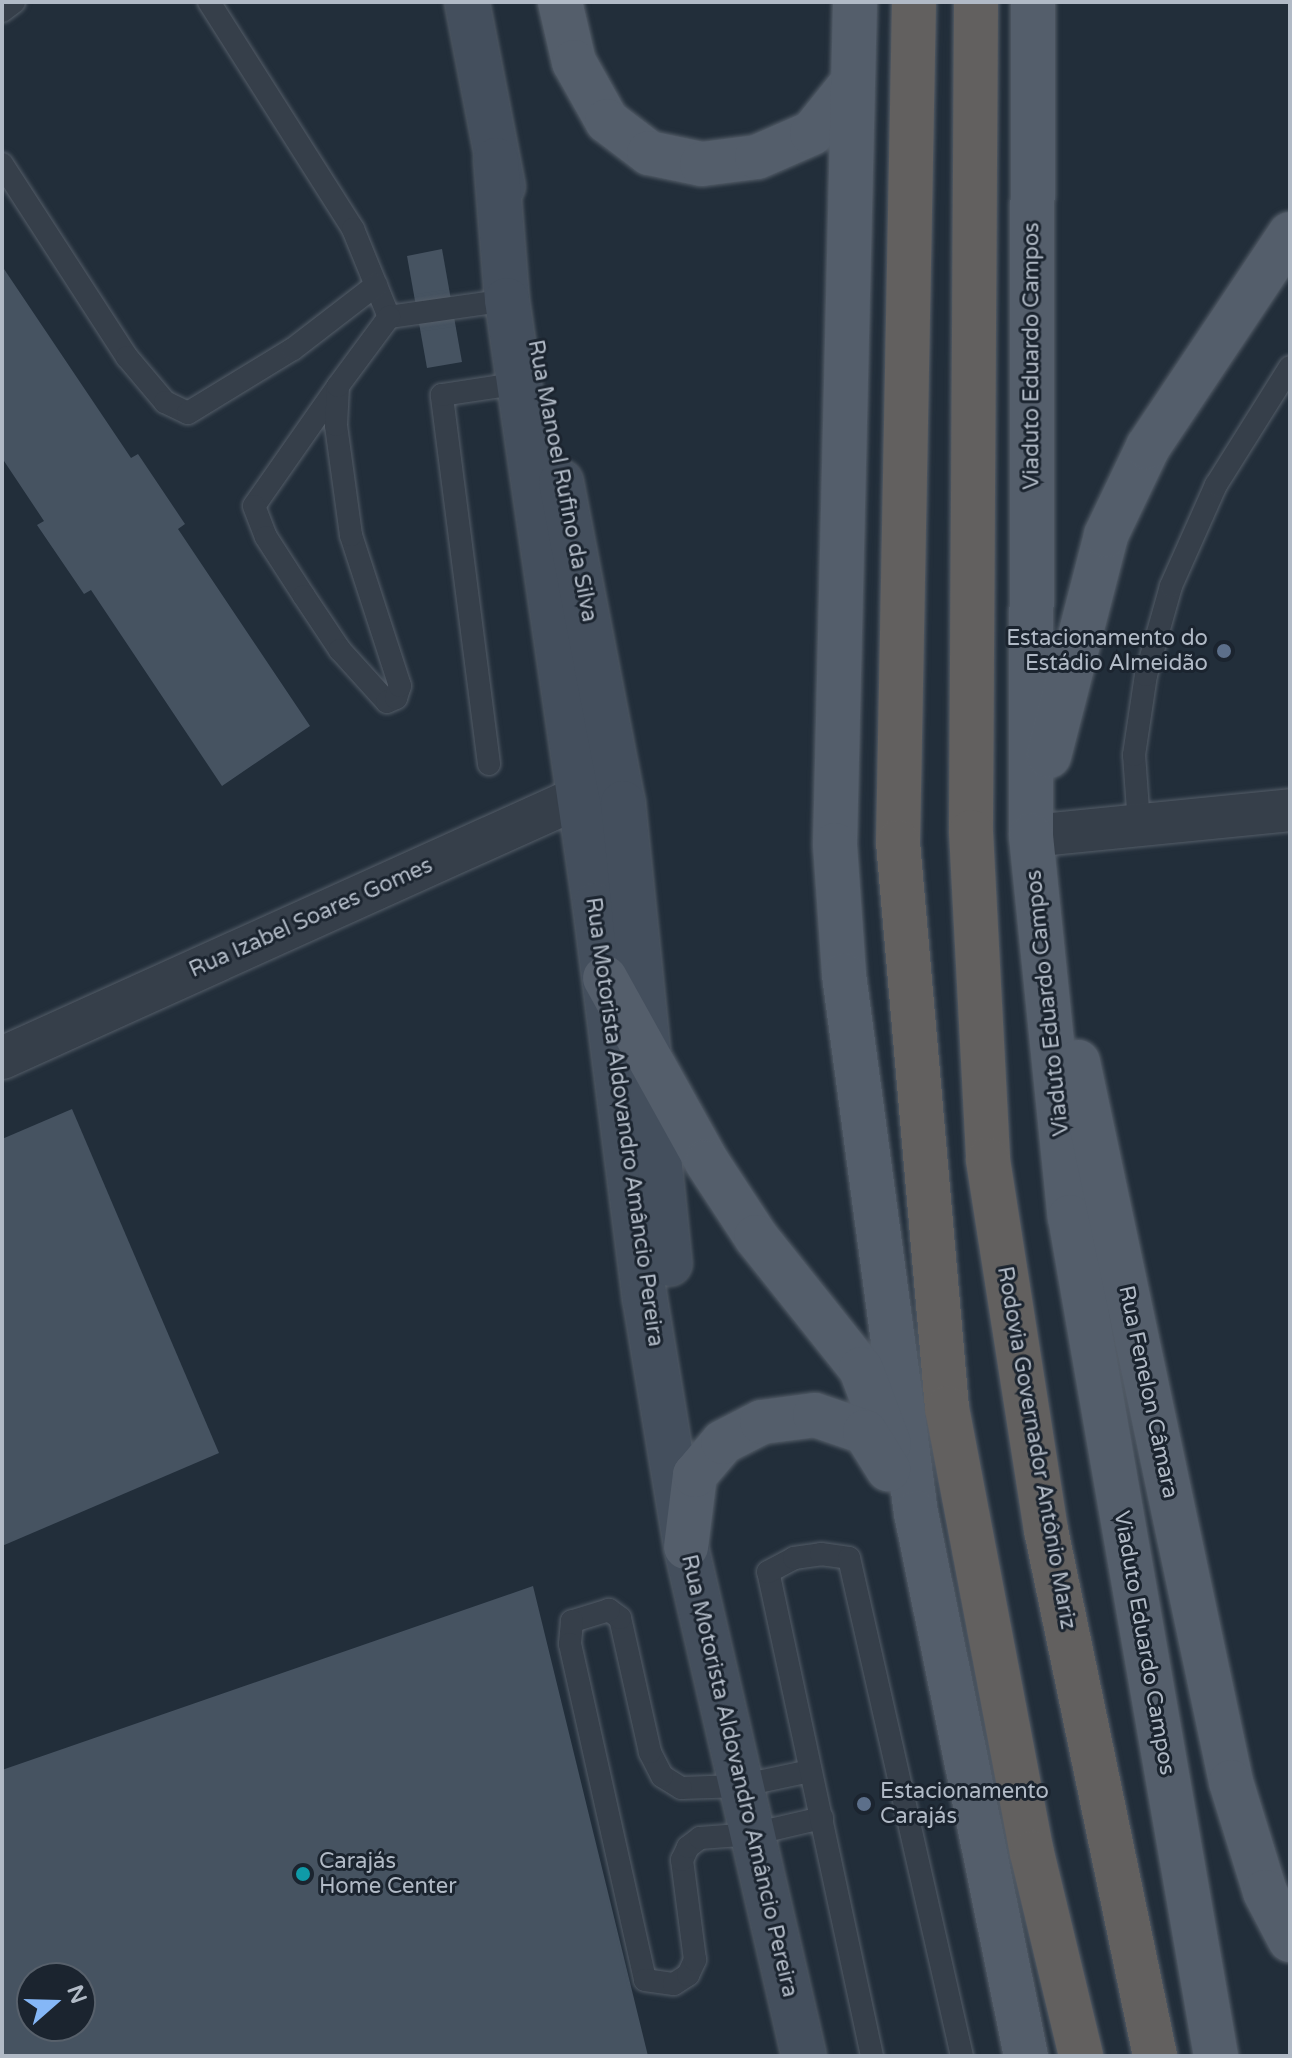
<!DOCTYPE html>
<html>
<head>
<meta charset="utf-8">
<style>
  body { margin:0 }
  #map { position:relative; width:1292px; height:2058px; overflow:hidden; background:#222e3a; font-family:"Varela Round",sans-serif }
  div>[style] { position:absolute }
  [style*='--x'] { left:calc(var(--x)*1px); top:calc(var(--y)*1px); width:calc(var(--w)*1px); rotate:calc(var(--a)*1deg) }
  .building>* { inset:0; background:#465361 }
  .roads { filter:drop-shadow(0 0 2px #545d68) drop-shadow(0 0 2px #545d68) }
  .service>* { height:22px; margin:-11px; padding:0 11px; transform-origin:11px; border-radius:11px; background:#363f4a }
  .minor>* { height:42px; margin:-21px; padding:0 21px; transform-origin:21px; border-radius:21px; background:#363f4a }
  .secondary>* { height:44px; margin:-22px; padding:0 22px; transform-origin:22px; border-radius:22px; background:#444f5d }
  .primary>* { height:44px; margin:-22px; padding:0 22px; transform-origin:22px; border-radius:22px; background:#545e6b }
  .trunk>* { height:44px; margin:-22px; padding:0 22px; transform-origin:22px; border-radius:22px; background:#62605f }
  .dots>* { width:22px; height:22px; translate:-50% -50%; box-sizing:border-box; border:4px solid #1b242f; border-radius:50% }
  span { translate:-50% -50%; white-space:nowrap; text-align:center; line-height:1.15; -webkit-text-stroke:6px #1b242f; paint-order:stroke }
  .street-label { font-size:22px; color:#b1bac6 }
  .poi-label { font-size:22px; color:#b1bac6 }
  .right { translate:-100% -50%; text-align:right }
  .left { translate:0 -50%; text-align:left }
  .frame { position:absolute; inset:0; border:4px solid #b1bac6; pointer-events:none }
  .north { position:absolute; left:16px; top:1962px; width:80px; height:80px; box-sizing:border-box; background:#1b242f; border:2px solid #57606b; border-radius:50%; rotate:70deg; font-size:22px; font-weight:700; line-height:32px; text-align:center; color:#b1bac6 }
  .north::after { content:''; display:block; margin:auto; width:28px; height:36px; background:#85b7f7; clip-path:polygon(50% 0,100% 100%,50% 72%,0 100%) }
</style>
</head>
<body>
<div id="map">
  <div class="building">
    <div style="clip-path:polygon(442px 249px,462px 362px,427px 368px,407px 256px)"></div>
    <div style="clip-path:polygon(2px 266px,131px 458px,138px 454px,185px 524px,178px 529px,310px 726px,222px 786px,91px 590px,84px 594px,37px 525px,44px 521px,2px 458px)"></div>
    <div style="clip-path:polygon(72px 1109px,219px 1453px,2px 1546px,2px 1139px)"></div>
    <div style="clip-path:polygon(evenodd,533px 1586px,648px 2056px,2px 2056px,2px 1770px,533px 1586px,32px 1978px,80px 1978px,80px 2026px,32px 2026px,32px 1978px)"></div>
  </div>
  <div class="roads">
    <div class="service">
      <div style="--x:209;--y:2;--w:269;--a:57.6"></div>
      <div style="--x:353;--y:229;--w:95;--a:67.8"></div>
      <div style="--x:389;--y:317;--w:119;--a:-8.2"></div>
      <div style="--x:2;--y:11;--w:15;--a:-37"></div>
      <div style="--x:2;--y:164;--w:230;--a:57.1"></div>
      <div style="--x:127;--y:357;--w:59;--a:49.8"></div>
      <div style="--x:165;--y:402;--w:25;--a:26"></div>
      <div style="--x:188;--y:413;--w:123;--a:-31.4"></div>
      <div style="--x:293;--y:349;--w:105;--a:-37.6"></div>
      <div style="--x:338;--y:386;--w:146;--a:125"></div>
      <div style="--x:254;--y:506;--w:33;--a:69"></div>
      <div style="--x:266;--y:537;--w:70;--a:57.2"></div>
      <div style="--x:304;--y:596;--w:65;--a:56.3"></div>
      <div style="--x:340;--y:650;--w:70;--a:47.9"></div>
      <div style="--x:387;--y:702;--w:10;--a:-24"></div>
      <div style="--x:396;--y:698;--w:13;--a:-72"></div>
      <div style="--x:400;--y:686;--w:159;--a:-108"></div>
      <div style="--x:351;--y:535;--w:111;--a:-97.8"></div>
      <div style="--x:336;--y:425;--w:39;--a:-87"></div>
      <div style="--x:338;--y:386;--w:86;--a:-53.5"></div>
      <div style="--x:489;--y:764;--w:372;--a:-97.3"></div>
      <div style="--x:442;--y:395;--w:79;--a:-8.7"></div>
      <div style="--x:1139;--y:824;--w:69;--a:-94.1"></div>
      <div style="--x:1134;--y:755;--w:81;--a:-81.5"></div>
      <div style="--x:1146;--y:675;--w:92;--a:-74.3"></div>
      <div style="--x:1171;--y:586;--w:111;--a:-66"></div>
      <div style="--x:1216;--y:485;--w:139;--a:-57.9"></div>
      <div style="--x:810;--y:1771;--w:72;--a:167.9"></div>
      <div style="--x:740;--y:1786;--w:59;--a:178.1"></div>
      <div style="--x:681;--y:1788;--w:22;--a:-148"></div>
      <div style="--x:662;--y:1776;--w:27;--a:-117"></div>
      <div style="--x:650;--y:1752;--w:137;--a:-102.6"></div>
      <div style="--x:620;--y:1618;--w:14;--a:-144"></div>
      <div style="--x:609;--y:1610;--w:39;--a:163"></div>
      <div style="--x:572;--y:1621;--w:23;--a:95"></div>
      <div style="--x:570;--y:1644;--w:344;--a:77.4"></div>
      <div style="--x:645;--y:1980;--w:29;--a:8"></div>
      <div style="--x:674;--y:1984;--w:17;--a:-33"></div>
      <div style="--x:688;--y:1975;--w:17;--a:-65"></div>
      <div style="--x:695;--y:1960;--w:101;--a:-97.4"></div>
      <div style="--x:682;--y:1860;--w:14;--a:-65"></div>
      <div style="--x:688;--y:1847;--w:15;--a:-37"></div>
      <div style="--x:700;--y:1838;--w:53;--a:-4.3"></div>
      <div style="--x:753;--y:1834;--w:71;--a:-13.1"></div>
      <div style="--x:872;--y:2056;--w:495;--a:-102.1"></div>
      <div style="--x:768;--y:1572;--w:30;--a:-28"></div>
      <div style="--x:794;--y:1558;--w:27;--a:-8"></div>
      <div style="--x:821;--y:1554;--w:28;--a:8"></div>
      <div style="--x:849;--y:1558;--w:511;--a:77.22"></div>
    </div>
    <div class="minor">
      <div style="--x:1031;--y:836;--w:260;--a:-5.7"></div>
      <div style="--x:2;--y:1058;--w:631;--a:-24.33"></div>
      <div style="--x:577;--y:798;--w:35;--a:7"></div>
    </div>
    <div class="secondary">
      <div style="--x:467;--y:2;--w:188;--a:79"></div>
      <div style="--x:496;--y:160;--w:140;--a:85.5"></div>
      <div style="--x:507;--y:300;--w:611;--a:81.72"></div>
      <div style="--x:595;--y:905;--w:397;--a:82.8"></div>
      <div style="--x:645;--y:1299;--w:251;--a:80.6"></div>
      <div style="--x:686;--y:1547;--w:522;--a:76.95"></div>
      <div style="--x:561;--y:482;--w:327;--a:79.1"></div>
      <div style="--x:623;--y:803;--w:463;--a:84.2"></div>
    </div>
    <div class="primary">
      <div style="--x:560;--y:2;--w:62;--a:76.9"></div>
      <div style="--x:574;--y:62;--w:68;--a:60.8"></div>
      <div style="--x:607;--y:121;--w:53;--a:37.3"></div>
      <div style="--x:649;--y:153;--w:54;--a:11.7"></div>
      <div style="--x:702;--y:164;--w:55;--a:-7.3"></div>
      <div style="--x:757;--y:157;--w:60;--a:-23.6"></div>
      <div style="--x:812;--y:133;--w:65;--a:-51.2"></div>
      <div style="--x:855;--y:2;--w:843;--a:91.36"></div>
      <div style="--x:835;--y:845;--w:130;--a:86"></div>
      <div style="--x:844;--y:975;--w:543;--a:82.38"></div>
      <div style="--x:916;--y:1513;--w:554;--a:78.55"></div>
      <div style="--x:1033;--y:2;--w:834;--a:90.14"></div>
      <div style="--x:1031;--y:836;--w:383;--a:84.2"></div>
      <div style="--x:1070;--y:1217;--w:852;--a:80.13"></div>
      <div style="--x:1049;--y:756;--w:228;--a:-75.5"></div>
      <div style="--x:1106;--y:535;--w:98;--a:-64.5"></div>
      <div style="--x:1148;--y:447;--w:256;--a:-56.3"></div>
      <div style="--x:605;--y:978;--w:210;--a:61"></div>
      <div style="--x:707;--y:1162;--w:90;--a:56.8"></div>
      <div style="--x:756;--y:1237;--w:169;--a:51.5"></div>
      <div style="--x:861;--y:1369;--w:80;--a:69.5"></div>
      <div style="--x:1078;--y:1062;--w:736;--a:78"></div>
      <div style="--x:1231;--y:1782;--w:115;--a:72.8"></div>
      <div style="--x:1265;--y:1892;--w:54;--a:62.5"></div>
      <div style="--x:686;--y:1547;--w:73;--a:-82.9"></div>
      <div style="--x:695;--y:1475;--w:43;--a:-49.7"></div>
      <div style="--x:723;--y:1442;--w:44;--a:-27.1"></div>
      <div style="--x:762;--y:1422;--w:53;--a:-7.5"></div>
      <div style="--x:815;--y:1415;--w:53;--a:18.8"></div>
      <div style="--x:865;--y:1432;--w:44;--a:58.1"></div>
    </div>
    <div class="trunk">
      <div style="--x:914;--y:2;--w:840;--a:91.09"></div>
      <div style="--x:898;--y:842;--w:568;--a:85.05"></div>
      <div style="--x:947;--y:1408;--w:453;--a:79.2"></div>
      <div style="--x:1032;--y:1853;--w:209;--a:76.4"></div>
      <div style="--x:976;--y:2;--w:830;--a:90.35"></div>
      <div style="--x:971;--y:832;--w:328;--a:87"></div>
      <div style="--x:988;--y:1160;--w:375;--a:81.1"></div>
      <div style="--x:1046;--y:1530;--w:537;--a:78.29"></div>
    </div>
  </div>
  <div class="dots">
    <div style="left:1224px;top:651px;background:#5c6f8a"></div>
    <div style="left:864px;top:1804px;background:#5c6f8a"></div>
    <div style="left:303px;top:1874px;background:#0f9aa8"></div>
  </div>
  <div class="street-label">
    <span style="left:1032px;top:356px;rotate:-90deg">Viaduto Eduardo Campos</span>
    <span style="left:562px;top:481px;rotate:79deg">Rua Manoel Rufino da Silva</span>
    <span style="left:311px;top:918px;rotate:-24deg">Rua Izabel Soares Gomes</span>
    <span style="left:1048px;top:1003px;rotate:-96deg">Viaduto Eduardo Campos</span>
    <span style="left:624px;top:1122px;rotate:82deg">Rua Motorista Aldovandro Amâncio Pereira</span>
    <span style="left:1148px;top:1392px;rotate:78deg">Rua Fenelon Câmara</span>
    <span style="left:1036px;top:1448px;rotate:80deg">Rodovia Governador Antônio Mariz</span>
    <span style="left:1144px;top:1643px;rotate:80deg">Viaduto Eduardo Campos</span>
    <span style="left:739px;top:1776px;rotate:77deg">Rua Motorista Aldovandro Amâncio Pereira</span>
  </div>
  <div class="poi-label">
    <span class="right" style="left:1208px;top:651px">Estacionamento do<br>Estádio Almeidão</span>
    <span class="left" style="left:880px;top:1804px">Estacionamento<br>Carajás</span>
    <span class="left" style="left:319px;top:1874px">Carajás<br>Home Center</span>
  </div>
  <div class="frame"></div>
  <div class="north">N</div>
</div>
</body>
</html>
